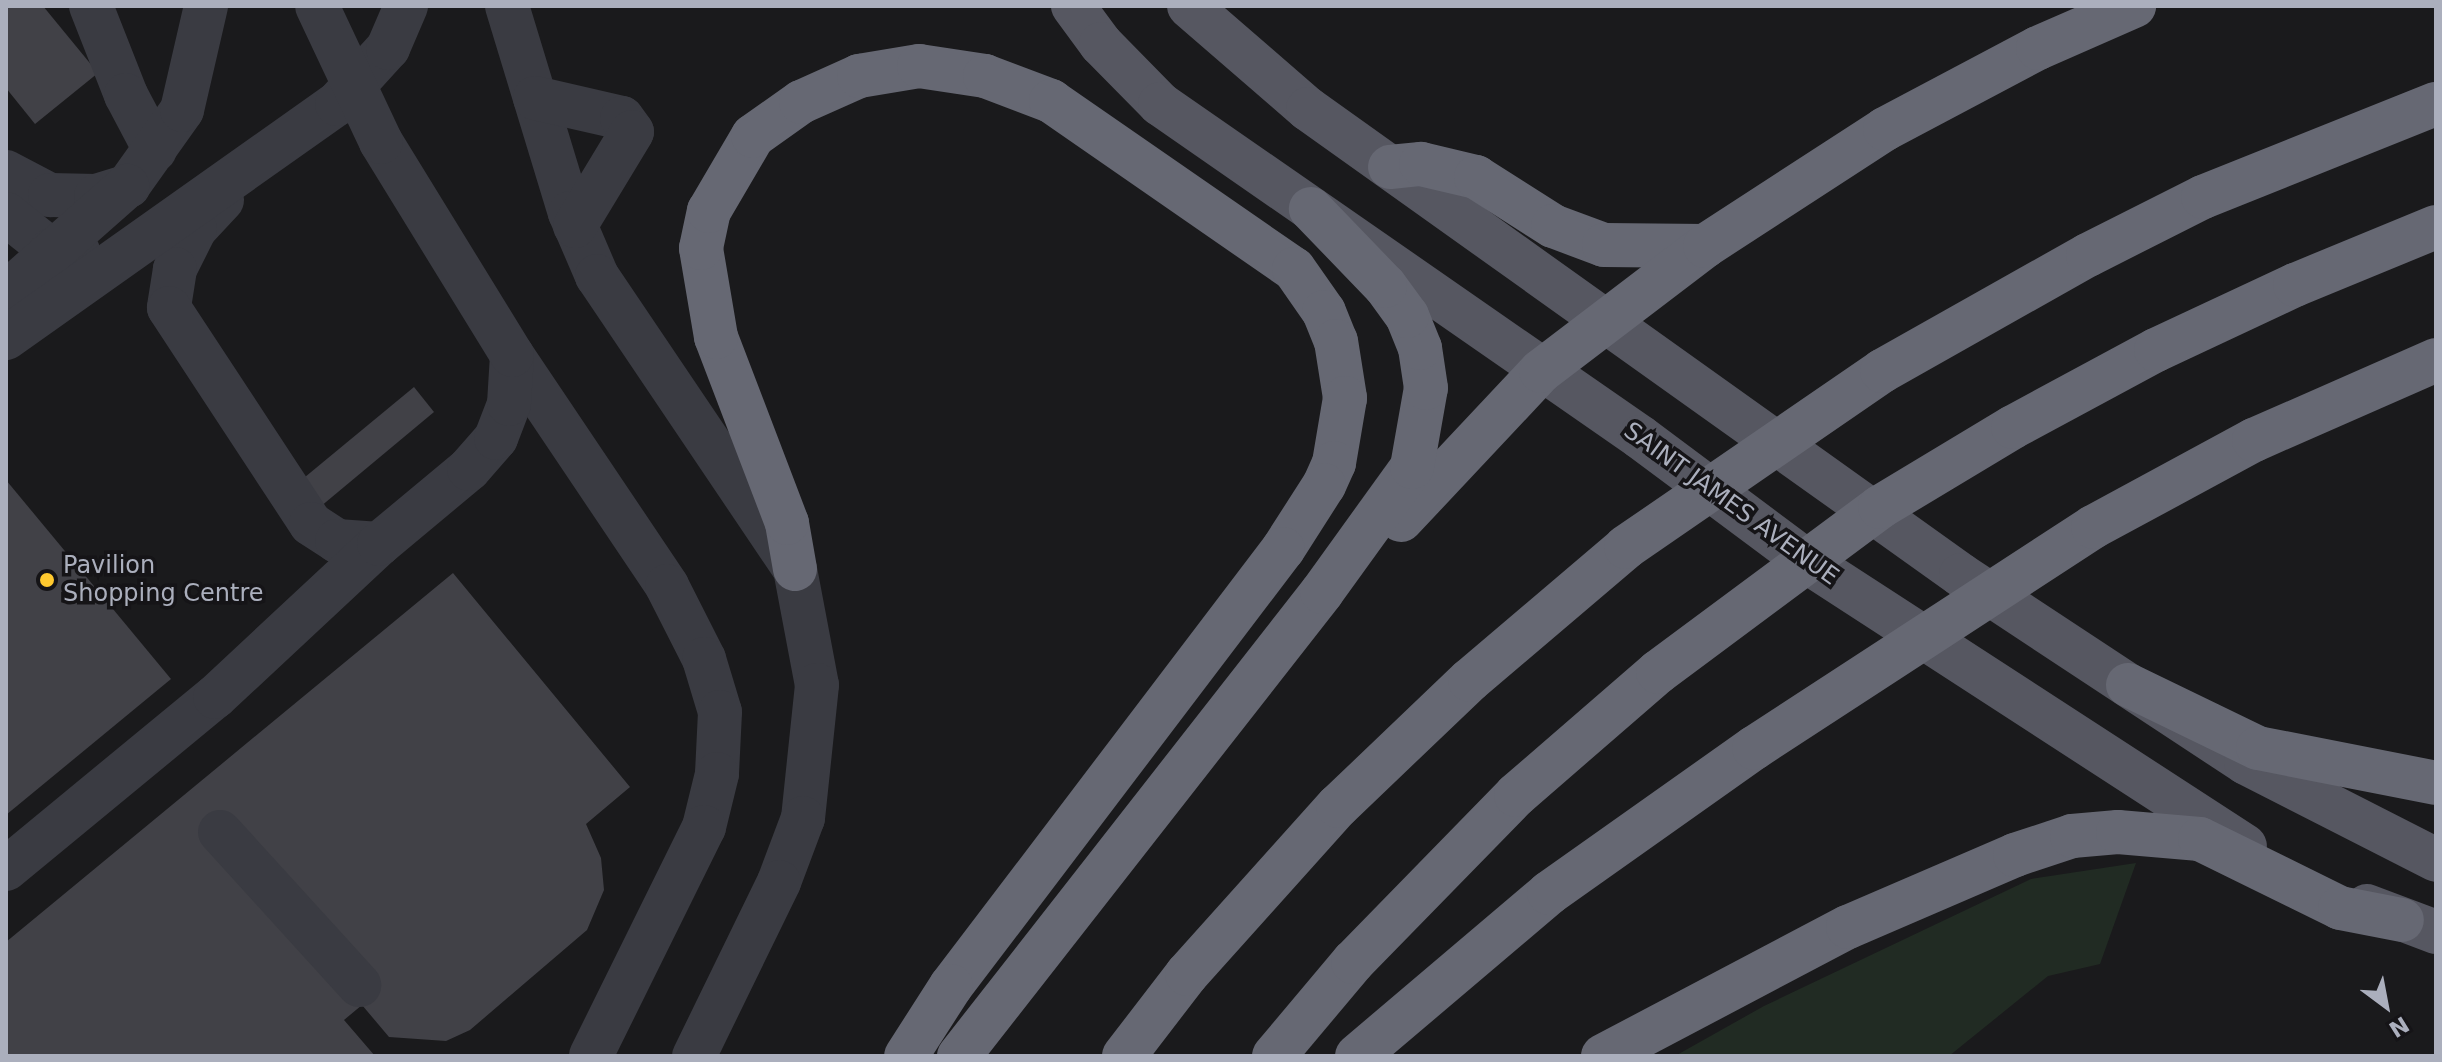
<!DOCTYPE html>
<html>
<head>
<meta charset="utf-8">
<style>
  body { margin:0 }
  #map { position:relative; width:2442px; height:1062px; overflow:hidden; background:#1a1a1c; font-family:"DejaVu Sans",sans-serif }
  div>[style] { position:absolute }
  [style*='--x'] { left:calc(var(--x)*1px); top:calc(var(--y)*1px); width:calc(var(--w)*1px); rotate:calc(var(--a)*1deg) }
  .green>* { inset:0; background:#212b23 }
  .building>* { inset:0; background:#414147 }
  .minor>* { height:44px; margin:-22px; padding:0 22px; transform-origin:22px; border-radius:22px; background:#3a3b42 }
  .major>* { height:44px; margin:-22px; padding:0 22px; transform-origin:22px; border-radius:22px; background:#565761 }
  .highway>* { height:44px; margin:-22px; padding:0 22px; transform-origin:22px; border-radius:22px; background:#666873 }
  .dots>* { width:22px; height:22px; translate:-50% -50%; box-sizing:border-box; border:4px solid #151417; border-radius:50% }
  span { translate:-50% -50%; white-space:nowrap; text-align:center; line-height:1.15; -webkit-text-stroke:7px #151417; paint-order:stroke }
  .street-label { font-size:24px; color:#abafbd }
  .poi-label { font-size:24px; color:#abafbd }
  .left { translate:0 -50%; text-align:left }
  .frame { position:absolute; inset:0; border:8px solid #abafbd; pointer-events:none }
  .north { position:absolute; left:2346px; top:966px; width:80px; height:80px; -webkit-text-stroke:6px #151417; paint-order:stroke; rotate:148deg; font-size:22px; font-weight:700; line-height:32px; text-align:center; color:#abafbd }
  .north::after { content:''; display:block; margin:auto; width:28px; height:36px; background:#abafbd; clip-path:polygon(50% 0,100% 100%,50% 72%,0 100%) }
</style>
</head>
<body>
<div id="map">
  <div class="green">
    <div style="clip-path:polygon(2136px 863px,2100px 964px,2048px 976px,1949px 1056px,1675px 1056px,1764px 1006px,2031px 879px)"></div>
  </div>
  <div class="building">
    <div style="clip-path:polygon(6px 6px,43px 6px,98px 73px,35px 124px,6px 88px)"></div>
    <div style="clip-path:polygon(414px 387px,434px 412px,320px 507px,299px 482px)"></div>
    <div style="clip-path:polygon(6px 480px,171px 679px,6px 815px)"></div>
    <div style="clip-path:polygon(453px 573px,630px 787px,586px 824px,601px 858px,604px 890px,587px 930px,470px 1030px,446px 1041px,389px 1037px,362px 1005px,344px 1020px,375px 1056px,6px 1056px,6px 942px)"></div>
  </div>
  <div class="minor">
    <div style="--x:91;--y:6;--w:96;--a:68.5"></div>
    <div style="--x:126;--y:95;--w:62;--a:62.2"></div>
    <div style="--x:507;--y:6;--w:216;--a:73.1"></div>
    <div style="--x:570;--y:213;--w:69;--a:66.8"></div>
    <div style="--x:597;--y:276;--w:354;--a:56"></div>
    <div style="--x:795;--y:569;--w:118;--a:79.3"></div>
    <div style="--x:817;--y:685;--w:134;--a:96"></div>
    <div style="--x:803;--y:818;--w:68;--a:110.6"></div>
    <div style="--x:779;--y:882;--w:194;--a:116"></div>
    <div style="--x:535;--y:98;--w:89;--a:12.9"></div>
    <div style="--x:622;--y:118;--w:17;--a:54"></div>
    <div style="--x:632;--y:132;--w:110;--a:121.2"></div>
    <div style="--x:6;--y:172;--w:50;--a:27.6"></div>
    <div style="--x:50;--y:195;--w:46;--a:1.2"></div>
    <div style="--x:96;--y:196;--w:34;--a:-17"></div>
    <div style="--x:128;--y:186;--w:93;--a:-54.6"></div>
    <div style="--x:182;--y:110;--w:107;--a:-77"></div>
    <div style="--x:222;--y:200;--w:40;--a:133"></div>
    <div style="--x:195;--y:229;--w:45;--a:116.6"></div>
    <div style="--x:175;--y:269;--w:39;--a:99"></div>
    <div style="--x:169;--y:308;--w:258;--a:56.7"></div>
    <div style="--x:311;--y:524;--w:31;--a:33"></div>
    <div style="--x:337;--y:541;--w:42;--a:4.1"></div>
    <div style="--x:6;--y:214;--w:58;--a:38.7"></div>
    <div style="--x:51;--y:250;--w:27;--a:2"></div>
    <div style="--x:6;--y:293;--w:162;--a:-41.5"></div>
    <div style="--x:6;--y:338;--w:405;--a:-35.3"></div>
    <div style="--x:337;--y:104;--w:76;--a:-47.7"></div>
    <div style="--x:388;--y:48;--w:46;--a:-66.8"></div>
    <div style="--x:512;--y:355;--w:278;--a:56.1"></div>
    <div style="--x:667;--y:586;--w:82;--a:63.1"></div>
    <div style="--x:704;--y:659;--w:55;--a:73.2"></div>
    <div style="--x:720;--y:712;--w:62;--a:92.8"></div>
    <div style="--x:717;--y:774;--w:55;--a:103.8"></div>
    <div style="--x:704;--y:827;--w:255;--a:116.3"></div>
    <div style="--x:220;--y:832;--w:207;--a:47.7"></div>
    <div style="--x:6;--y:869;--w:271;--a:-39.5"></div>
    <div style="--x:215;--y:697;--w:224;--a:-43"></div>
    <div style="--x:379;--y:544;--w:117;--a:-39.8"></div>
    <div style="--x:469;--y:469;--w:41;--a:-48.9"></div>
    <div style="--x:496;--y:438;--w:36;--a:-69"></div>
    <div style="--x:509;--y:404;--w:49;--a:-86.5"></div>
    <div style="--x:512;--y:355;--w:250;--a:-121.6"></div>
    <div style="--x:381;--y:142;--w:150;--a:-115.2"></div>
  </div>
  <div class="major">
    <div style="--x:1073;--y:6;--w:47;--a:53.6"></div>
    <div style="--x:1101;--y:44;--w:84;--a:45.5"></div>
    <div style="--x:1160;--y:104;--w:584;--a:34.75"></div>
    <div style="--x:1640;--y:437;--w:214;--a:36.7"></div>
    <div style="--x:1812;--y:565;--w:516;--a:32.98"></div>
    <div style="--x:1189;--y:6;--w:157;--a:40.9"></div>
    <div style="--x:1308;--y:109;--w:802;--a:35.51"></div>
    <div style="--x:1961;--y:575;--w:341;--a:33.4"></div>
    <div style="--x:2246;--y:763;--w:213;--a:27"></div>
    <div style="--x:2367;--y:906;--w:74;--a:20.6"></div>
  </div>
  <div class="highway">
    <div style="--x:1390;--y:167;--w:31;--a:-6"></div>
    <div style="--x:1421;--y:164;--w:57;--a:13.3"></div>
    <div style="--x:1476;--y:177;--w:91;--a:32.5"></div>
    <div style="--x:1553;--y:226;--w:54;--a:20.4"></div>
    <div style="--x:1604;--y:245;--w:101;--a:0.6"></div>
    <div style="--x:1401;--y:520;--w:204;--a:-46.8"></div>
    <div style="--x:1541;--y:371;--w:206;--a:-37.3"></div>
    <div style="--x:1705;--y:246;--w:215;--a:-33"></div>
    <div style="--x:1885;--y:129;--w:173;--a:-27.9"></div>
    <div style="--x:2038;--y:48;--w:105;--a:-23.6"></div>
    <div style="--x:795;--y:569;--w:47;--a:-99.9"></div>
    <div style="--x:787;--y:523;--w:199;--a:-110.9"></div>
    <div style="--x:716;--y:337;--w:90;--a:-99.6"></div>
    <div style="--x:701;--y:248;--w:38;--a:-78"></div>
    <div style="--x:709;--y:211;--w:87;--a:-59.6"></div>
    <div style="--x:753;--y:136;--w:59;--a:-35.3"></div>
    <div style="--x:801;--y:102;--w:64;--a:-24.1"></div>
    <div style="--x:859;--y:76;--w:61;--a:-9.5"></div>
    <div style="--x:919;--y:66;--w:67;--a:8.6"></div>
    <div style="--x:985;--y:76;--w:71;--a:20.7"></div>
    <div style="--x:1051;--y:101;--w:295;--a:34.7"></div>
    <div style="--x:1294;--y:269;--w:52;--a:55.1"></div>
    <div style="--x:1324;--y:312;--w:31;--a:68"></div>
    <div style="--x:1336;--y:341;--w:58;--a:81"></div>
    <div style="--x:1345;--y:398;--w:66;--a:99.6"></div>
    <div style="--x:1334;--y:463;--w:24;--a:114"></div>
    <div style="--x:1324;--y:485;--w:76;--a:122.6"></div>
    <div style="--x:1283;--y:549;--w:549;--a:127.22"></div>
    <div style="--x:951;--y:986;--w:83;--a:122.7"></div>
    <div style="--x:2128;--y:685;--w:144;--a:25.9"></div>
    <div style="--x:2258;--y:748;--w:181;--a:11.1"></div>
    <div style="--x:959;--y:1056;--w:589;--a:-51.96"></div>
    <div style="--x:1322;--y:592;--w:154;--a:-54.2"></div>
    <div style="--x:1412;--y:467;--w:80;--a:-80"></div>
    <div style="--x:1426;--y:388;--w:40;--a:-98.5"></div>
    <div style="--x:1420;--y:348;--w:35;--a:-112"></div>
    <div style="--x:1407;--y:316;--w:37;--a:-126"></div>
    <div style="--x:1385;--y:286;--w:107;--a:-133.9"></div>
    <div style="--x:1124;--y:1056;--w:103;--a:-52.5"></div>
    <div style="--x:1187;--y:974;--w:226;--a:-48.1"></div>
    <div style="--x:1338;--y:806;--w:182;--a:-43.7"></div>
    <div style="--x:1470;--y:680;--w:205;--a:-40.4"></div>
    <div style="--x:1626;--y:547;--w:311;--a:-34.5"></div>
    <div style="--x:1882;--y:371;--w:236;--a:-29.4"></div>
    <div style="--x:2088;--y:255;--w:129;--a:-26.8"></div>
    <div style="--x:2203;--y:197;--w:251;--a:-21.8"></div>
    <div style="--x:1274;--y:1056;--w:123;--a:-50"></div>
    <div style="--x:1353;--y:962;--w:233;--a:-45.7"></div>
    <div style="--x:1516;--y:795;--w:188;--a:-40.9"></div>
    <div style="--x:1658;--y:672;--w:277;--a:-36.6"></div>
    <div style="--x:1880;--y:507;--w:155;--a:-31"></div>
    <div style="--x:2013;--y:427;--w:162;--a:-28.3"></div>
    <div style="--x:2156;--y:350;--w:153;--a:-25.1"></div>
    <div style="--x:2295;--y:285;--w:152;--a:-22.4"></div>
    <div style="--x:1357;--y:1056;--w:252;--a:-40.3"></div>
    <div style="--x:1549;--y:893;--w:251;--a:-35.3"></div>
    <div style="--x:1754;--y:748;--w:405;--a:-33.1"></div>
    <div style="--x:2093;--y:527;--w:183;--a:-28.4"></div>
    <div style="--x:2254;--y:440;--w:199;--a:-23.7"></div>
    <div style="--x:1603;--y:1056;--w:277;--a:-27.8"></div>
    <div style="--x:1848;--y:927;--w:182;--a:-23.3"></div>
    <div style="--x:2015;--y:855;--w:60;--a:-18.4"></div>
    <div style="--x:2072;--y:836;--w:46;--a:-5"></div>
    <div style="--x:2118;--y:832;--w:82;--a:4.9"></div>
    <div style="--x:2200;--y:839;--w:156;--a:26.2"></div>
    <div style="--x:2340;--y:908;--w:63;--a:11"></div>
  </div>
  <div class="dots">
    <div style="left:47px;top:580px;background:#ffc92f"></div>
  </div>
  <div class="street-label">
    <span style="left:1731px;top:504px;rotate:36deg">SAINT JAMES AVENUE</span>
  </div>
  <div class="poi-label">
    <span class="left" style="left:63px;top:580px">Pavilion<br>Shopping Centre</span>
  </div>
  <div class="frame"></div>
  <div class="north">N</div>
</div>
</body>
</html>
